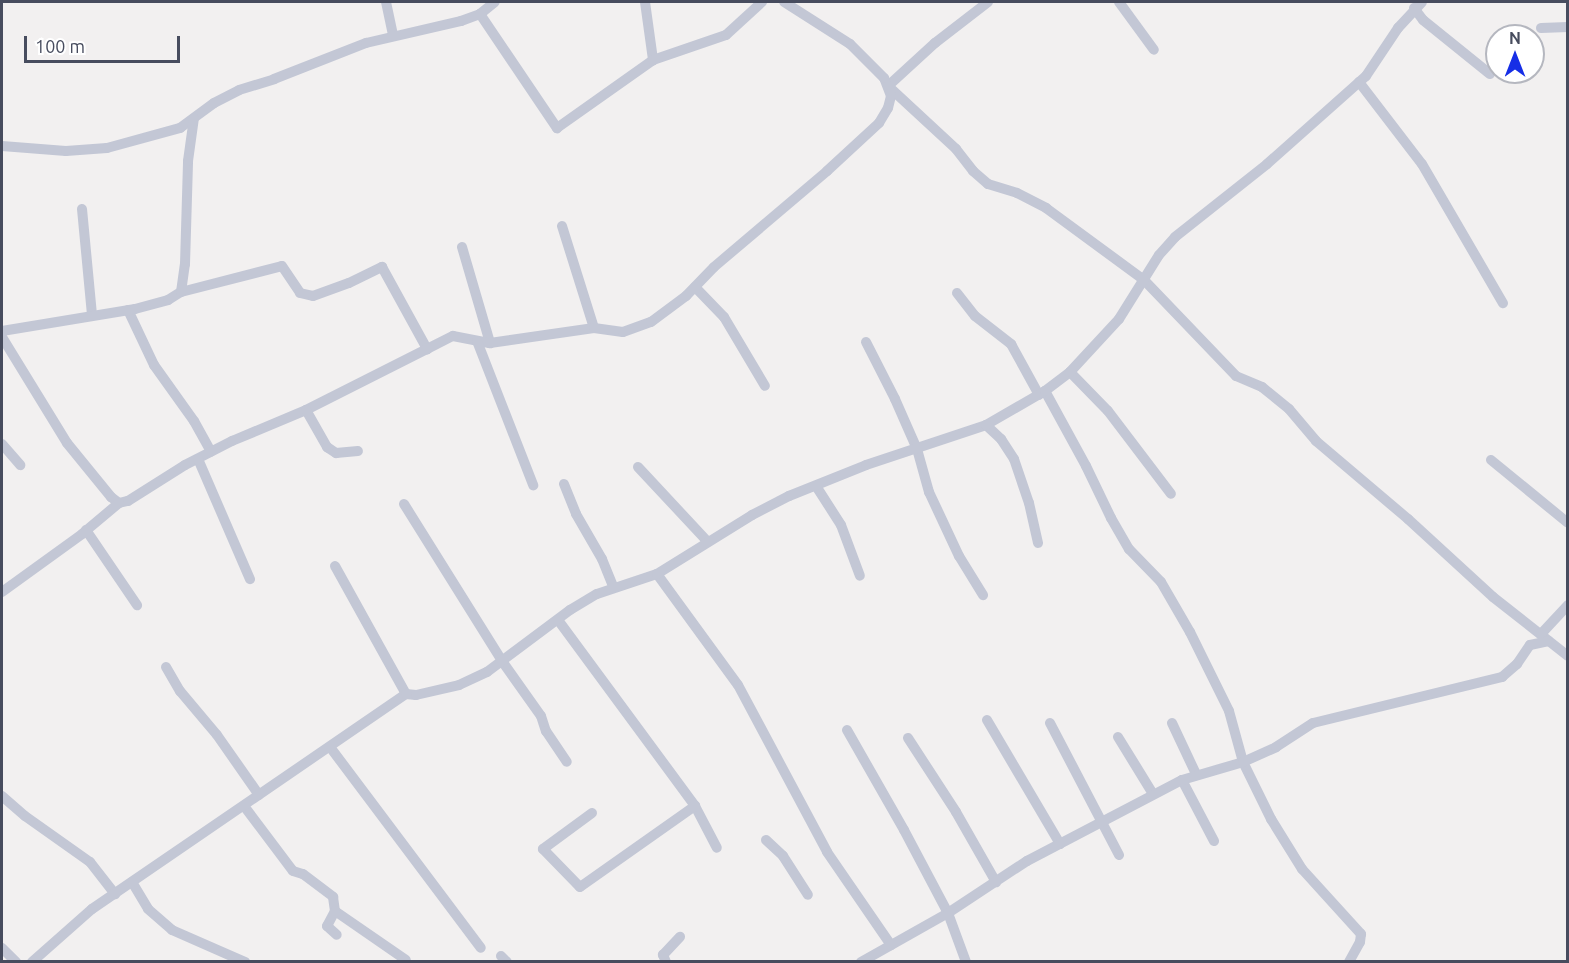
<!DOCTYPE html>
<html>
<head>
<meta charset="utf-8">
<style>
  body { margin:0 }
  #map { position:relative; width:1569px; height:963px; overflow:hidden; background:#f2f0f0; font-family:Ubuntu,sans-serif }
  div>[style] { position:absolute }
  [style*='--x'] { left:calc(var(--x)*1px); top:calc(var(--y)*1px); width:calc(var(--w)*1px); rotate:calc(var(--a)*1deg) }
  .minor>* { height:10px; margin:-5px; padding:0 5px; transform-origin:5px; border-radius:5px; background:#c3c7d5 }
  span { translate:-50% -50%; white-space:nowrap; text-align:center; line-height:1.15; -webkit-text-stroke:6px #fff; paint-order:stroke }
  .frame { position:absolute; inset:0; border:3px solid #474c5e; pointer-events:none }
  .north { position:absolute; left:1485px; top:24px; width:60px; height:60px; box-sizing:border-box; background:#fff; border:2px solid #b5b7bf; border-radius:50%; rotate:0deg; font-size:16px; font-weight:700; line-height:24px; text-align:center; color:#474c5e }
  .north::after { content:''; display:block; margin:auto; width:21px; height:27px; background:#162ee6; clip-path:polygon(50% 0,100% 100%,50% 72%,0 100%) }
  .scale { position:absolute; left:24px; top:36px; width:156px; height:27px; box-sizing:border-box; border:3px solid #474c5e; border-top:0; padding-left:8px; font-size:18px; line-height:21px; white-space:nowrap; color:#474c5e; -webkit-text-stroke:4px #fff; paint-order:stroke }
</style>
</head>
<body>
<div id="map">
  <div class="minor">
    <div style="--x:386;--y:2;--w:34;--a:78"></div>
    <div style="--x:645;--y:2;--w:59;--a:82.1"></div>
    <div style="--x:1119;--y:2;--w:59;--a:53.9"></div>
    <div style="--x:1414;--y:8;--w:15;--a:53"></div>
    <div style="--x:1423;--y:20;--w:86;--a:38.9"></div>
    <div style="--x:480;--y:14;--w:138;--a:56"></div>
    <div style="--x:557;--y:128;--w:118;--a:-35.3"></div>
    <div style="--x:653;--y:60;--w:77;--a:-18.9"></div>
    <div style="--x:726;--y:35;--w:49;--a:-42.5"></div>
    <div style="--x:1541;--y:28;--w:27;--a:-2"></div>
    <div style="--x:1359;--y:82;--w:103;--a:52.5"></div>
    <div style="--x:1422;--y:164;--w:161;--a:59.8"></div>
    <div style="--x:888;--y:86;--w:93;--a:42.8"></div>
    <div style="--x:956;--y:149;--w:28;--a:52"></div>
    <div style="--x:973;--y:171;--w:20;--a:41"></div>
    <div style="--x:988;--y:184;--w:30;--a:17"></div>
    <div style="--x:1017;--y:193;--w:33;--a:27"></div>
    <div style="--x:1046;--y:208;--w:122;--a:36.3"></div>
    <div style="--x:1144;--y:280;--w:133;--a:46.2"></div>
    <div style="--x:1236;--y:376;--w:28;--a:23"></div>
    <div style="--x:1262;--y:387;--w:35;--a:39"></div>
    <div style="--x:1289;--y:409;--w:42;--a:49.8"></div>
    <div style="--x:1316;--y:441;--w:121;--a:40.3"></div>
    <div style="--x:1408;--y:519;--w:115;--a:42.5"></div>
    <div style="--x:1493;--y:597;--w:95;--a:38.2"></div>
    <div style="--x:888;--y:86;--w:64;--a:-42.5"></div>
    <div style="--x:935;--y:43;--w:67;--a:-37.7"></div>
    <div style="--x:2;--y:146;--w:64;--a:4.5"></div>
    <div style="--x:66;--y:151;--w:41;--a:-4.2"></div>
    <div style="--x:107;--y:148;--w:76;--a:-15.3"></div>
    <div style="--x:180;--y:128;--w:42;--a:-36.3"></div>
    <div style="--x:214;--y:103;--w:28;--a:-27"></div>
    <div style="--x:239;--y:90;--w:37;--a:-17"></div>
    <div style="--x:274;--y:79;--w:99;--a:-21.4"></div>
    <div style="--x:366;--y:43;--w:98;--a:-13"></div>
    <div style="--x:461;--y:21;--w:20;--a:-20"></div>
    <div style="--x:480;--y:14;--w:19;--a:-39"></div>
    <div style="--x:82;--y:209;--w:106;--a:84.6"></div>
    <div style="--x:562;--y:226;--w:107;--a:72.6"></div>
    <div style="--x:462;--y:247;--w:100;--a:73.7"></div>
    <div style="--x:695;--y:287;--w:42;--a:46"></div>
    <div style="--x:724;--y:317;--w:80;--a:59.3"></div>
    <div style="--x:181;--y:292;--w:104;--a:-14.4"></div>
    <div style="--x:282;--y:266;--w:32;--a:56"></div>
    <div style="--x:300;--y:293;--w:13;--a:13"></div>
    <div style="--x:313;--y:296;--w:38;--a:-20"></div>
    <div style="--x:349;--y:283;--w:37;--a:-26"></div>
    <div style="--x:382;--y:267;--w:94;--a:61.2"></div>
    <div style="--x:427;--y:349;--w:29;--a:-27"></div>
    <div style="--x:453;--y:336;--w:38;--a:11"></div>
    <div style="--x:490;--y:343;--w:105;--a:-8.2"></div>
    <div style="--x:594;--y:328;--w:29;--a:8"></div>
    <div style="--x:623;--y:332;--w:30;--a:-20"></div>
    <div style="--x:651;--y:322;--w:44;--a:-36.6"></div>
    <div style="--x:686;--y:296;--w:40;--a:-46"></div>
    <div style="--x:714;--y:267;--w:148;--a:-40.3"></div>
    <div style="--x:827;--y:171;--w:71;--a:-42.7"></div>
    <div style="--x:879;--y:123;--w:17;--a:-59"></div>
    <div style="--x:888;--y:108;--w:12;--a:-76"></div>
    <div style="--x:891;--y:96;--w:19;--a:-111"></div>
    <div style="--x:884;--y:78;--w:48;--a:-135"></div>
    <div style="--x:850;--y:44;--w:78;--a:-147.5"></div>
    <div style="--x:957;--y:293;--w:29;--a:52"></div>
    <div style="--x:975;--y:316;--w:46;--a:37.9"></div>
    <div style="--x:1011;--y:344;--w:58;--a:61.2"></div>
    <div style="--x:128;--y:310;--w:61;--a:64.7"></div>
    <div style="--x:154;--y:365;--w:69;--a:54.5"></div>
    <div style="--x:194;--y:421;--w:35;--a:61"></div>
    <div style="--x:2;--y:331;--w:135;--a:-9.4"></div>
    <div style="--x:135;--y:309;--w:34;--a:-15"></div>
    <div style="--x:168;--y:300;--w:15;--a:-32"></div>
    <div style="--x:181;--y:292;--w:28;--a:-82"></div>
    <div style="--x:185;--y:264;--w:103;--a:-88.3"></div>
    <div style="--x:188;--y:161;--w:43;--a:-82.1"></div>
    <div style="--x:2;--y:337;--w:124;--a:58.5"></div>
    <div style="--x:67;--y:443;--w:70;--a:50.8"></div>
    <div style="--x:111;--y:497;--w:10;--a:37"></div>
    <div style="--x:119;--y:503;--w:9;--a:-13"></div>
    <div style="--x:128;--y:501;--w:67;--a:-32.3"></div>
    <div style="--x:185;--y:465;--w:53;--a:-27.1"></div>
    <div style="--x:232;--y:441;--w:80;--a:-22.7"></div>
    <div style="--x:306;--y:410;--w:136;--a:-26.8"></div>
    <div style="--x:477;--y:341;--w:155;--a:68.7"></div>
    <div style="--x:866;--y:342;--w:64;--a:63"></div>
    <div style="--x:895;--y:399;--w:55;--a:66.3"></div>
    <div style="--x:917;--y:449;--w:45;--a:74.4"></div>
    <div style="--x:929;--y:492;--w:71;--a:64.9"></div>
    <div style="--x:959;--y:556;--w:46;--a:58.4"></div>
    <div style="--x:1070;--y:372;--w:54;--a:45.7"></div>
    <div style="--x:1108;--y:411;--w:104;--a:52.8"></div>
    <div style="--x:1045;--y:391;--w:85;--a:61.3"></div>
    <div style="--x:1086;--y:466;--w:58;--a:64.3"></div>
    <div style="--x:1111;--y:518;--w:36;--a:60"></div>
    <div style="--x:1129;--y:549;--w:46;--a:45.9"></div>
    <div style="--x:1161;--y:582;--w:58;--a:59.9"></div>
    <div style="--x:1190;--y:632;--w:88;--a:63.7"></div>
    <div style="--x:1229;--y:711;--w:53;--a:74.6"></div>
    <div style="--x:1243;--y:762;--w:64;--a:63.8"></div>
    <div style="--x:1271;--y:819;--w:59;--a:58.2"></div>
    <div style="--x:1302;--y:869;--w:88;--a:47.8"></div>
    <div style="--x:1361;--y:934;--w:8;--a:97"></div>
    <div style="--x:1360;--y:942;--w:23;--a:119"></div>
    <div style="--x:306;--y:410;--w:43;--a:60.4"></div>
    <div style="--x:327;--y:447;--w:11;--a:34"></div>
    <div style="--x:336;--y:453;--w:22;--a:-5"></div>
    <div style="--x:986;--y:425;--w:21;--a:43"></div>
    <div style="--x:1001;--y:439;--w:24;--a:57"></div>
    <div style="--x:1014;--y:459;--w:46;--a:71.2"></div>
    <div style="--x:1029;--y:503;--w:41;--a:77.3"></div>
    <div style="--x:2;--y:444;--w:28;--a:49"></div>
    <div style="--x:198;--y:459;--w:131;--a:66.6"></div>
    <div style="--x:1491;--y:460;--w:99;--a:39.3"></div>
    <div style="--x:638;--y:467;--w:101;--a:47"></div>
    <div style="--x:564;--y:484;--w:32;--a:68"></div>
    <div style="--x:576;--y:514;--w:52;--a:60"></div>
    <div style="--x:602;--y:559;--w:31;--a:68"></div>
    <div style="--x:816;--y:486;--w:46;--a:57.3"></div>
    <div style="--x:841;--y:525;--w:54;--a:69.6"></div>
    <div style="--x:404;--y:504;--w:185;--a:58"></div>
    <div style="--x:502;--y:661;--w:67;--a:54.7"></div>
    <div style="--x:541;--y:716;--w:16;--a:72"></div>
    <div style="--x:546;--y:731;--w:37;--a:56"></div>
    <div style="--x:86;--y:530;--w:91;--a:55.8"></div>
    <div style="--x:335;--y:566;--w:146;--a:61"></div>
    <div style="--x:657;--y:574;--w:137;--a:53.9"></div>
    <div style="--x:738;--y:685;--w:189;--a:61.9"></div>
    <div style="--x:827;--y:852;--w:113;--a:55.5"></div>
    <div style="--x:2;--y:592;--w:99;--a:-35.9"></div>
    <div style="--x:82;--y:534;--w:48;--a:-40"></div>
    <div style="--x:558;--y:620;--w:231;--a:53.6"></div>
    <div style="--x:695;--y:806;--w:47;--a:62.4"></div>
    <div style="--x:1541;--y:634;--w:40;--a:-47"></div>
    <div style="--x:166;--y:667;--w:28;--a:60"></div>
    <div style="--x:180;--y:691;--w:57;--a:49.9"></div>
    <div style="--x:217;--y:735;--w:73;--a:55"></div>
    <div style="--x:987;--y:720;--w:144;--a:59.5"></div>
    <div style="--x:1050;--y:723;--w:149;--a:62.4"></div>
    <div style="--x:1172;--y:723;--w:56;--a:64.8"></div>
    <div style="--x:847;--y:730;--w:115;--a:60.3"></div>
    <div style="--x:904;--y:830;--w:94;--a:62.1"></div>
    <div style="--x:948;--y:913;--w:100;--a:150.6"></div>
    <div style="--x:1118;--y:737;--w:67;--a:58.4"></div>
    <div style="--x:908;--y:738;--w:88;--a:57"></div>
    <div style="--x:956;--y:812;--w:81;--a:60.3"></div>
    <div style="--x:330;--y:747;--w:251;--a:53.1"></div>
    <div style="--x:1182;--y:780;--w:69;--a:62.3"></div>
    <div style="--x:2;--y:796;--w:30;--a:41"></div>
    <div style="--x:25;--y:816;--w:80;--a:35.3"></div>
    <div style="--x:90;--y:862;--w:41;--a:52"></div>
    <div style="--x:244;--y:806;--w:81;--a:53"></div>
    <div style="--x:293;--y:871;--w:10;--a:17"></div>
    <div style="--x:303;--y:874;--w:38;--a:37"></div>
    <div style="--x:333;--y:897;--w:14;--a:82"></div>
    <div style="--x:335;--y:911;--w:86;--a:34.6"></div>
    <div style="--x:592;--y:813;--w:61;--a:143.7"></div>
    <div style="--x:543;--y:849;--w:53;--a:45.8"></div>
    <div style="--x:580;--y:887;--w:141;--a:-35.2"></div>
    <div style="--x:766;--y:840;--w:23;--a:43"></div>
    <div style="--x:783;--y:856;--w:46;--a:57.3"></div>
    <div style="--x:132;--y:882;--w:31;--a:59"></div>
    <div style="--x:148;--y:909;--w:32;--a:41"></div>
    <div style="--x:172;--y:930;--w:80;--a:23.7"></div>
    <div style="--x:335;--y:911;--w:17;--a:118"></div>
    <div style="--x:327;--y:926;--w:13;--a:42"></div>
    <div style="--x:2;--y:948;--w:20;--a:45"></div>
    <div style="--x:501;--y:956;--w:8;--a:45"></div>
    <div style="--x:32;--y:962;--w:80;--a:-41.5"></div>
    <div style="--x:92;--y:909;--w:381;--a:-34.4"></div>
    <div style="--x:406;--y:694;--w:10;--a:6"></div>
    <div style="--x:416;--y:695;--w:44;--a:-13.1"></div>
    <div style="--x:459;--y:685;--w:31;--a:-25"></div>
    <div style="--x:487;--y:672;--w:104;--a:-36.8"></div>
    <div style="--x:570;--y:610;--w:31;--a:-31"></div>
    <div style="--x:597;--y:594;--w:63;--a:-18.4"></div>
    <div style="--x:657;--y:574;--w:112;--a:-31.8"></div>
    <div style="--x:752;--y:515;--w:42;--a:-27.2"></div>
    <div style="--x:789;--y:496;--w:83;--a:-21.9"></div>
    <div style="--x:866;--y:465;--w:126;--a:-18.4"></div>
    <div style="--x:986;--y:425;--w:68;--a:-30"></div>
    <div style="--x:1045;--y:391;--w:31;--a:-37"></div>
    <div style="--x:1070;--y:372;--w:72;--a:-47.2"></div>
    <div style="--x:1119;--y:319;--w:75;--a:-58"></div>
    <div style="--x:1159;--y:255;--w:24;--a:-48"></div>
    <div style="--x:1175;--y:237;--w:117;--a:-38.4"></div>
    <div style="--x:1267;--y:164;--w:132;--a:-41.6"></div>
    <div style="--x:1366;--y:76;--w:58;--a:-56.3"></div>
    <div style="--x:1398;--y:28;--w:35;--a:-47"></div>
    <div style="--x:666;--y:962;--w:8;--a:-113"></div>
    <div style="--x:663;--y:955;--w:25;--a:-47"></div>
    <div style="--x:966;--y:962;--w:52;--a:-110.2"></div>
    <div style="--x:948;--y:913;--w:95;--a:-33.4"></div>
    <div style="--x:1027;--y:861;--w:175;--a:-27.6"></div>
    <div style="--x:1182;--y:780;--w:64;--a:-16.4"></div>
    <div style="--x:1243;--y:762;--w:36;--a:-24"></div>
    <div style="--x:1276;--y:747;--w:44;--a:-33"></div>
    <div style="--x:1313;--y:723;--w:195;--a:-13.7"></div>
    <div style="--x:1502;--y:677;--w:20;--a:-41"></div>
    <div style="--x:1517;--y:664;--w:23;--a:-56"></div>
    <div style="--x:1530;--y:645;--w:19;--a:-12"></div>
  </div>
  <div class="frame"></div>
  <div class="north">N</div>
  <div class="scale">100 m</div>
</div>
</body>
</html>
